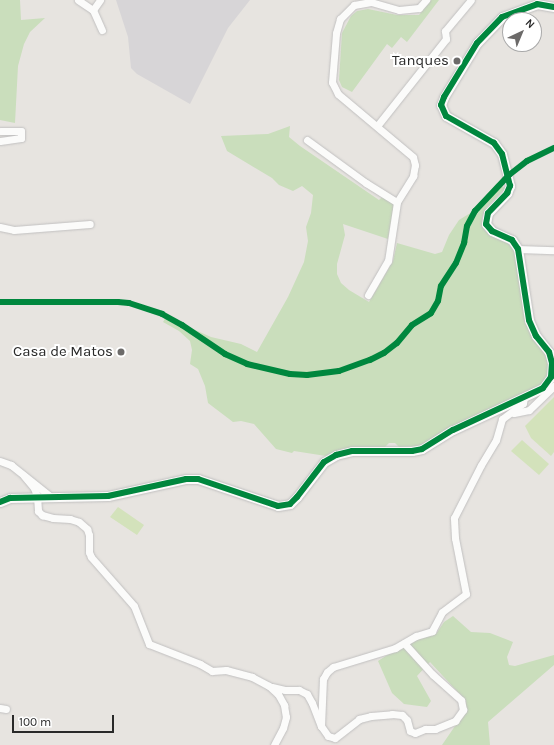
<!DOCTYPE html>
<html>
<head>
<meta charset="utf-8">
<style>
  body { margin:0 }
  #map { position:relative; width:554px; height:745px; overflow:hidden; background:#e7e4e0; font-family:Karla,sans-serif }
  div>[style] { position:absolute }
  [style*='--x'] { left:calc(var(--x)*1px); top:calc(var(--y)*1px); width:calc(var(--w)*1px); rotate:calc(var(--a)*1deg) }
  .industrial>* { inset:0; background:#d7d5d7 }
  .green>* { inset:0; background:#cadebc }
  .pitch>* { inset:0; background:#d3e2bb }
  .roads { filter:drop-shadow(0 0 1px #c1c0c0) drop-shadow(0 0 1px #c1c0c0) }
  .street>* { height:7px; margin:-3.5px; padding:0 3.5px; transform-origin:3.5px; border-radius:3.5px; background:#fbfbfa }
  .secondary>* { height:9px; margin:-4.5px; padding:0 4.5px; transform-origin:4.5px; border-radius:4.5px; background:#fbfbfa }
  .cycleway>* { height:6px; margin:-3px; padding:0 3px; transform-origin:3px; border-radius:3px; background:#00873e }
  .dots>* { width:11px; height:11px; translate:-50% -50%; box-sizing:border-box; border:2px solid #fff; border-radius:50% }
  span { translate:-50% -50%; white-space:nowrap; text-align:center; line-height:1.15; -webkit-text-stroke:4px #fff; paint-order:stroke }
  .poi-label { font-size:15px; color:#292929 }
  .right { translate:-100% -50%; text-align:right }
  .north { position:absolute; left:502px; top:12px; width:40px; height:40px; box-sizing:border-box; background:#fff; border:1px solid #a9a9a9; border-radius:50%; rotate:44deg; font-size:11px; font-weight:700; line-height:16px; text-align:center; color:#292929 }
  .north::after { content:''; display:block; margin:auto; width:14px; height:18px; background:#6c6a69; clip-path:polygon(50% 0,100% 100%,50% 72%,0 100%) }
  .scale { position:absolute; left:12px; top:715px; width:102px; height:18px; box-sizing:border-box; border:2px solid #292929; border-top:0; padding-left:5px; font-size:12px; line-height:14px; white-space:nowrap; color:#292929; -webkit-text-stroke:3px #fff; paint-order:stroke }
</style>
</head>
<body>
<div id="map">
  <div class="industrial">
    <div style="clip-path:polygon(116px 0,250px 0,228px 28px,190px 104px,137px 74px,131px 68px,128px 37px)"></div>
  </div>
  <div class="green">
    <div style="clip-path:polygon(0 0,20px 0,21px 20px,45px 18px,30px 32px,24px 44px,18px 66px,15px 123px,0 120px)"></div>
    <div style="clip-path:polygon(431px 0,439px 0,407px 42px,401px 37px,392px 48px,387px 44px,352px 92px,342px 87px,339px 80px,342px 33px,351px 16px,357px 11px,368px 9px,397px 15px,419px 15px)"></div>
    <div style="clip-path:polygon(290px 126px,289px 137px,300px 146px,379px 200px,382px 197px,394px 204px,388px 239px,343px 224px,345px 235px,337px 264px,337px 274px,341px 283px,349px 290px,369px 302px,393px 261px,397px 243px,435px 254px,442px 252px,449px 235px,459px 220px,472px 212px,497px 183px,505px 188px,486px 208px,482px 218px,483px 227px,509px 243px,514px 250px,519px 278px,550px 369px,544px 383px,419px 446px,399px 447px,395px 443px,389px 443px,385px 447px,341px 449px,326px 456px,294px 451px,292px 453px,276px 449px,254px 424px,241px 421px,233px 422px,208px 403px,205px 386px,198px 369px,190px 364px,192px 350px,190px 341px,179px 331px,163px 322px,166px 317px,211px 337px,241px 344px,257px 352px,288px 297px,304px 262px,308px 241px,306px 227px,311px 213px,313px 195px,302px 186px,293px 191px,279px 185px,272px 178px,227px 151px,221px 136px,268px 134px)"></div>
    <div style="clip-path:polygon(453px 616px,471px 632px,490px 633px,513px 642px,507px 657px,509px 665px,515px 666px,554px 655px,554px 665px,488px 722px,490px 745px,442px 745px,466px 710px,466px 701px,430px 662px,417px 676px,431px 701px,427px 707px,404px 704px,392px 693px,378px 661px,414px 638px,436px 634px,444px 622px)"></div>
  </div>
  <div class="pitch">
    <div style="clip-path:polygon(554px 397px,554px 452px,551px 456px,531px 438px,525px 426px)"></div>
    <div style="clip-path:polygon(522px 440px,549px 464px,539px 475px,511px 451px)"></div>
    <div style="clip-path:polygon(118px 507px,144px 525px,137px 535px,110px 517px)"></div>
  </div>
  <div class="roads">
    <div class="street">
      <div style="--x:78;--y:0;--w:18;--a:34"></div>
      <div style="--x:100;--y:0;--w:12;--a:125"></div>
      <div style="--x:93;--y:10;--w:22;--a:66"></div>
      <div style="--x:377;--y:126;--w:111;--a:-51.6"></div>
      <div style="--x:446;--y:39;--w:8;--a:-97"></div>
      <div style="--x:445;--y:31;--w:40;--a:-50"></div>
      <div style="--x:0;--y:131;--w:21;--a:0"></div>
      <div style="--x:21;--y:131;--w:7;--a:90"></div>
      <div style="--x:21;--y:138;--w:21;--a:172"></div>
      <div style="--x:307;--y:140;--w:73;--a:36.1"></div>
      <div style="--x:366;--y:183;--w:36;--a:32"></div>
      <div style="--x:0;--y:227;--w:14;--a:12"></div>
      <div style="--x:14;--y:230;--w:76;--a:-4.5"></div>
      <div style="--x:518;--y:249;--w:36;--a:2"></div>
      <div style="--x:368;--y:295;--w:39;--a:-60"></div>
      <div style="--x:388;--y:261;--w:60;--a:-81.3"></div>
      <div style="--x:397;--y:202;--w:31;--a:-58"></div>
      <div style="--x:413;--y:176;--w:11;--a:-80"></div>
      <div style="--x:415;--y:165;--w:8;--a:-104"></div>
      <div style="--x:413;--y:157;--w:98;--a:-140"></div>
      <div style="--x:338;--y:94;--w:13;--a:-117"></div>
      <div style="--x:332;--y:82;--w:49;--a:-85.3"></div>
      <div style="--x:336;--y:33;--w:15;--a:-74"></div>
      <div style="--x:340;--y:19;--w:20;--a:-45"></div>
      <div style="--x:354;--y:5;--w:17;--a:-10"></div>
      <div style="--x:371;--y:2;--w:29;--a:16"></div>
      <div style="--x:399;--y:10;--w:20;--a:-6"></div>
      <div style="--x:419;--y:8;--w:11;--a:-49"></div>
      <div style="--x:514;--y:413;--w:15;--a:-11"></div>
      <div style="--x:529;--y:410;--w:35;--a:-44"></div>
      <div style="--x:0;--y:461;--w:12;--a:20"></div>
      <div style="--x:11;--y:465;--w:50;--a:38.5"></div>
      <div style="--x:24;--y:476;--w:16;--a:50"></div>
      <div style="--x:34;--y:488;--w:9;--a:69"></div>
      <div style="--x:37;--y:496;--w:15;--a:86"></div>
      <div style="--x:38;--y:511;--w:6;--a:45"></div>
      <div style="--x:42;--y:515;--w:11;--a:15"></div>
      <div style="--x:53;--y:518;--w:17;--a:3"></div>
      <div style="--x:70;--y:519;--w:9;--a:18"></div>
      <div style="--x:79;--y:522;--w:11;--a:41"></div>
      <div style="--x:87;--y:529;--w:6;--a:72"></div>
      <div style="--x:89;--y:535;--w:17;--a:90"></div>
      <div style="--x:89;--y:552;--w:5;--a:68"></div>
      <div style="--x:91;--y:557;--w:65;--a:48.7"></div>
      <div style="--x:134;--y:606;--w:41;--a:68.5"></div>
      <div style="--x:149;--y:644;--w:55;--a:21.4"></div>
      <div style="--x:200;--y:664;--w:14;--a:30"></div>
      <div style="--x:212;--y:671;--w:14;--a:-4"></div>
      <div style="--x:226;--y:670;--w:27;--a:15"></div>
      <div style="--x:252;--y:677;--w:19;--a:28"></div>
      <div style="--x:269;--y:686;--w:12;--a:42"></div>
      <div style="--x:278;--y:694;--w:13;--a:61"></div>
      <div style="--x:284;--y:705;--w:12;--a:81"></div>
      <div style="--x:286;--y:717;--w:11;--a:105"></div>
      <div style="--x:283;--y:728;--w:19;--a:118"></div>
      <div style="--x:272;--y:687;--w:13;--a:13"></div>
      <div style="--x:285;--y:690;--w:14;--a:0"></div>
      <div style="--x:299;--y:690;--w:9;--a:27"></div>
      <div style="--x:307;--y:694;--w:10;--a:61"></div>
      <div style="--x:312;--y:703;--w:25;--a:69"></div>
      <div style="--x:321;--y:726;--w:12;--a:55"></div>
      <div style="--x:328;--y:736;--w:7;--a:16"></div>
      <div style="--x:335;--y:738;--w:31;--a:-38"></div>
      <div style="--x:359;--y:719;--w:12;--a:-14"></div>
      <div style="--x:371;--y:716;--w:21;--a:-5"></div>
      <div style="--x:392;--y:714;--w:10;--a:6"></div>
      <div style="--x:402;--y:715;--w:7;--a:45"></div>
      <div style="--x:407;--y:720;--w:11;--a:75"></div>
      <div style="--x:410;--y:731;--w:5;--a:22"></div>
      <div style="--x:415;--y:733;--w:11;--a:-22"></div>
      <div style="--x:425;--y:729;--w:10;--a:0"></div>
      <div style="--x:435;--y:729;--w:22;--a:-22"></div>
      <div style="--x:455;--y:721;--w:14;--a:-54"></div>
      <div style="--x:463;--y:710;--w:10;--a:-101"></div>
      <div style="--x:461;--y:700;--w:38;--a:-138"></div>
      <div style="--x:433;--y:675;--w:43;--a:-132.2"></div>
      <div style="--x:0;--y:708;--w:6;--a:9"></div>
      <div style="--x:321;--y:726;--w:47;--a:-87.6"></div>
      <div style="--x:323;--y:679;--w:8;--a:-60"></div>
      <div style="--x:327;--y:672;--w:8;--a:-40"></div>
      <div style="--x:333;--y:667;--w:65;--a:-17"></div>
      <div style="--x:395;--y:648;--w:24;--a:-30"></div>
      <div style="--x:416;--y:636;--w:17;--a:-17"></div>
      <div style="--x:432;--y:631;--w:21;--a:-62"></div>
      <div style="--x:442;--y:612;--w:30;--a:-37"></div>
      <div style="--x:466;--y:594;--w:57;--a:-101.1"></div>
      <div style="--x:455;--y:538;--w:20;--a:-93"></div>
      <div style="--x:454;--y:518;--w:59;--a:-63"></div>
      <div style="--x:481;--y:465;--w:29;--a:-59"></div>
      <div style="--x:496;--y:440;--w:22;--a:-74"></div>
      <div style="--x:502;--y:419;--w:26;--a:-37"></div>
      <div style="--x:523;--y:403;--w:5;--a:-79"></div>
    </div>
    <div class="secondary">
      <div style="--x:0;--y:502;--w:11;--a:-22"></div>
      <div style="--x:10;--y:498;--w:98;--a:-1.2"></div>
      <div style="--x:108;--y:496;--w:80;--a:-12.3"></div>
      <div style="--x:186;--y:479;--w:12;--a:0"></div>
      <div style="--x:198;--y:479;--w:84;--a:18.6"></div>
      <div style="--x:278;--y:506;--w:12;--a:-9"></div>
      <div style="--x:290;--y:504;--w:10;--a:-45"></div>
      <div style="--x:297;--y:497;--w:44;--a:-52.4"></div>
      <div style="--x:324;--y:462;--w:14;--a:-30"></div>
      <div style="--x:336;--y:455;--w:16;--a:-14"></div>
      <div style="--x:352;--y:451;--w:60;--a:0"></div>
      <div style="--x:412;--y:451;--w:10;--a:-11"></div>
      <div style="--x:422;--y:449;--w:36;--a:-32"></div>
      <div style="--x:453;--y:430;--w:99;--a:-25"></div>
      <div style="--x:543;--y:388;--w:14;--a:-54"></div>
      <div style="--x:551;--y:377;--w:14;--a:-86"></div>
      <div style="--x:552;--y:363;--w:11;--a:-105"></div>
      <div style="--x:549;--y:352;--w:21;--a:-129"></div>
      <div style="--x:536;--y:336;--w:17;--a:-114"></div>
      <div style="--x:529;--y:320;--w:72;--a:-98.8"></div>
      <div style="--x:518;--y:249;--w:11;--a:-124"></div>
      <div style="--x:512;--y:240;--w:22;--a:-156"></div>
      <div style="--x:492;--y:231;--w:9;--a:-131"></div>
      <div style="--x:486;--y:224;--w:11;--a:-80"></div>
      <div style="--x:488;--y:213;--w:28;--a:-46"></div>
      <div style="--x:507;--y:193;--w:8;--a:-67"></div>
      <div style="--x:510;--y:186;--w:33;--a:-104"></div>
      <div style="--x:502;--y:154;--w:14;--a:-126"></div>
      <div style="--x:494;--y:143;--w:55;--a:-150.6"></div>
      <div style="--x:446;--y:116;--w:12;--a:-114"></div>
      <div style="--x:441;--y:105;--w:9;--a:-69"></div>
      <div style="--x:444;--y:97;--w:63;--a:-58.6"></div>
      <div style="--x:477;--y:43;--w:36;--a:-46"></div>
      <div style="--x:502;--y:17;--w:37;--a:-20"></div>
      <div style="--x:537;--y:4;--w:17;--a:10"></div>
    </div>
  </div>
  <div class="cycleway">
    <div style="--x:0;--y:302;--w:118;--a:0"></div>
    <div style="--x:118;--y:302;--w:11;--a:5"></div>
    <div style="--x:129;--y:303;--w:35;--a:18"></div>
    <div style="--x:162;--y:314;--w:23;--a:29"></div>
    <div style="--x:182;--y:325;--w:52;--a:34"></div>
    <div style="--x:225;--y:354;--w:24;--a:24"></div>
    <div style="--x:247;--y:364;--w:44;--a:13.1"></div>
    <div style="--x:290;--y:374;--w:17;--a:3"></div>
    <div style="--x:307;--y:375;--w:32;--a:-7"></div>
    <div style="--x:339;--y:371;--w:33;--a:-20"></div>
    <div style="--x:370;--y:360;--w:16;--a:-27"></div>
    <div style="--x:384;--y:353;--w:16;--a:-38"></div>
    <div style="--x:397;--y:343;--w:23;--a:-50"></div>
    <div style="--x:412;--y:325;--w:22;--a:-32"></div>
    <div style="--x:431;--y:313;--w:14;--a:-60"></div>
    <div style="--x:438;--y:301;--w:15;--a:-79"></div>
    <div style="--x:441;--y:286;--w:27;--a:-57"></div>
    <div style="--x:456;--y:263;--w:22;--a:-68"></div>
    <div style="--x:464;--y:243;--w:17;--a:-80"></div>
    <div style="--x:467;--y:226;--w:17;--a:-62"></div>
    <div style="--x:475;--y:211;--w:50;--a:-46.6"></div>
    <div style="--x:509;--y:175;--w:23;--a:-38"></div>
    <div style="--x:527;--y:161;--w:30;--a:-26"></div>
    <div style="--x:0;--y:502;--w:11;--a:-22"></div>
    <div style="--x:10;--y:498;--w:98;--a:-1.2"></div>
    <div style="--x:108;--y:496;--w:80;--a:-12.3"></div>
    <div style="--x:186;--y:479;--w:12;--a:0"></div>
    <div style="--x:198;--y:479;--w:84;--a:18.6"></div>
    <div style="--x:278;--y:506;--w:12;--a:-9"></div>
    <div style="--x:290;--y:504;--w:10;--a:-45"></div>
    <div style="--x:297;--y:497;--w:44;--a:-52.4"></div>
    <div style="--x:324;--y:462;--w:14;--a:-30"></div>
    <div style="--x:336;--y:455;--w:16;--a:-14"></div>
    <div style="--x:352;--y:451;--w:60;--a:0"></div>
    <div style="--x:412;--y:451;--w:10;--a:-11"></div>
    <div style="--x:422;--y:449;--w:36;--a:-32"></div>
    <div style="--x:453;--y:430;--w:99;--a:-25"></div>
    <div style="--x:543;--y:388;--w:14;--a:-54"></div>
    <div style="--x:551;--y:377;--w:14;--a:-86"></div>
    <div style="--x:552;--y:363;--w:11;--a:-105"></div>
    <div style="--x:549;--y:352;--w:21;--a:-129"></div>
    <div style="--x:536;--y:336;--w:17;--a:-114"></div>
    <div style="--x:529;--y:320;--w:72;--a:-98.8"></div>
    <div style="--x:518;--y:249;--w:11;--a:-124"></div>
    <div style="--x:512;--y:240;--w:22;--a:-156"></div>
    <div style="--x:492;--y:231;--w:9;--a:-131"></div>
    <div style="--x:486;--y:224;--w:11;--a:-80"></div>
    <div style="--x:488;--y:213;--w:28;--a:-46"></div>
    <div style="--x:507;--y:193;--w:8;--a:-67"></div>
    <div style="--x:510;--y:186;--w:33;--a:-104"></div>
    <div style="--x:502;--y:154;--w:14;--a:-126"></div>
    <div style="--x:494;--y:143;--w:55;--a:-150.6"></div>
    <div style="--x:446;--y:116;--w:12;--a:-114"></div>
    <div style="--x:441;--y:105;--w:9;--a:-69"></div>
    <div style="--x:444;--y:97;--w:63;--a:-58.6"></div>
    <div style="--x:477;--y:43;--w:36;--a:-46"></div>
    <div style="--x:502;--y:17;--w:37;--a:-20"></div>
    <div style="--x:537;--y:4;--w:17;--a:10"></div>
  </div>
  <div class="dots">
    <div style="left:457px;top:61px;background:#6c6a69"></div>
    <div style="left:121px;top:352px;background:#6c6a69"></div>
  </div>
  <div class="poi-label">
    <span class="right" style="left:449px;top:61px">Tanques</span>
    <span class="right" style="left:113px;top:352px">Casa de Matos</span>
  </div>
  <div class="north">N</div>
  <div class="scale">100 m</div>
</div>
</body>
</html>
